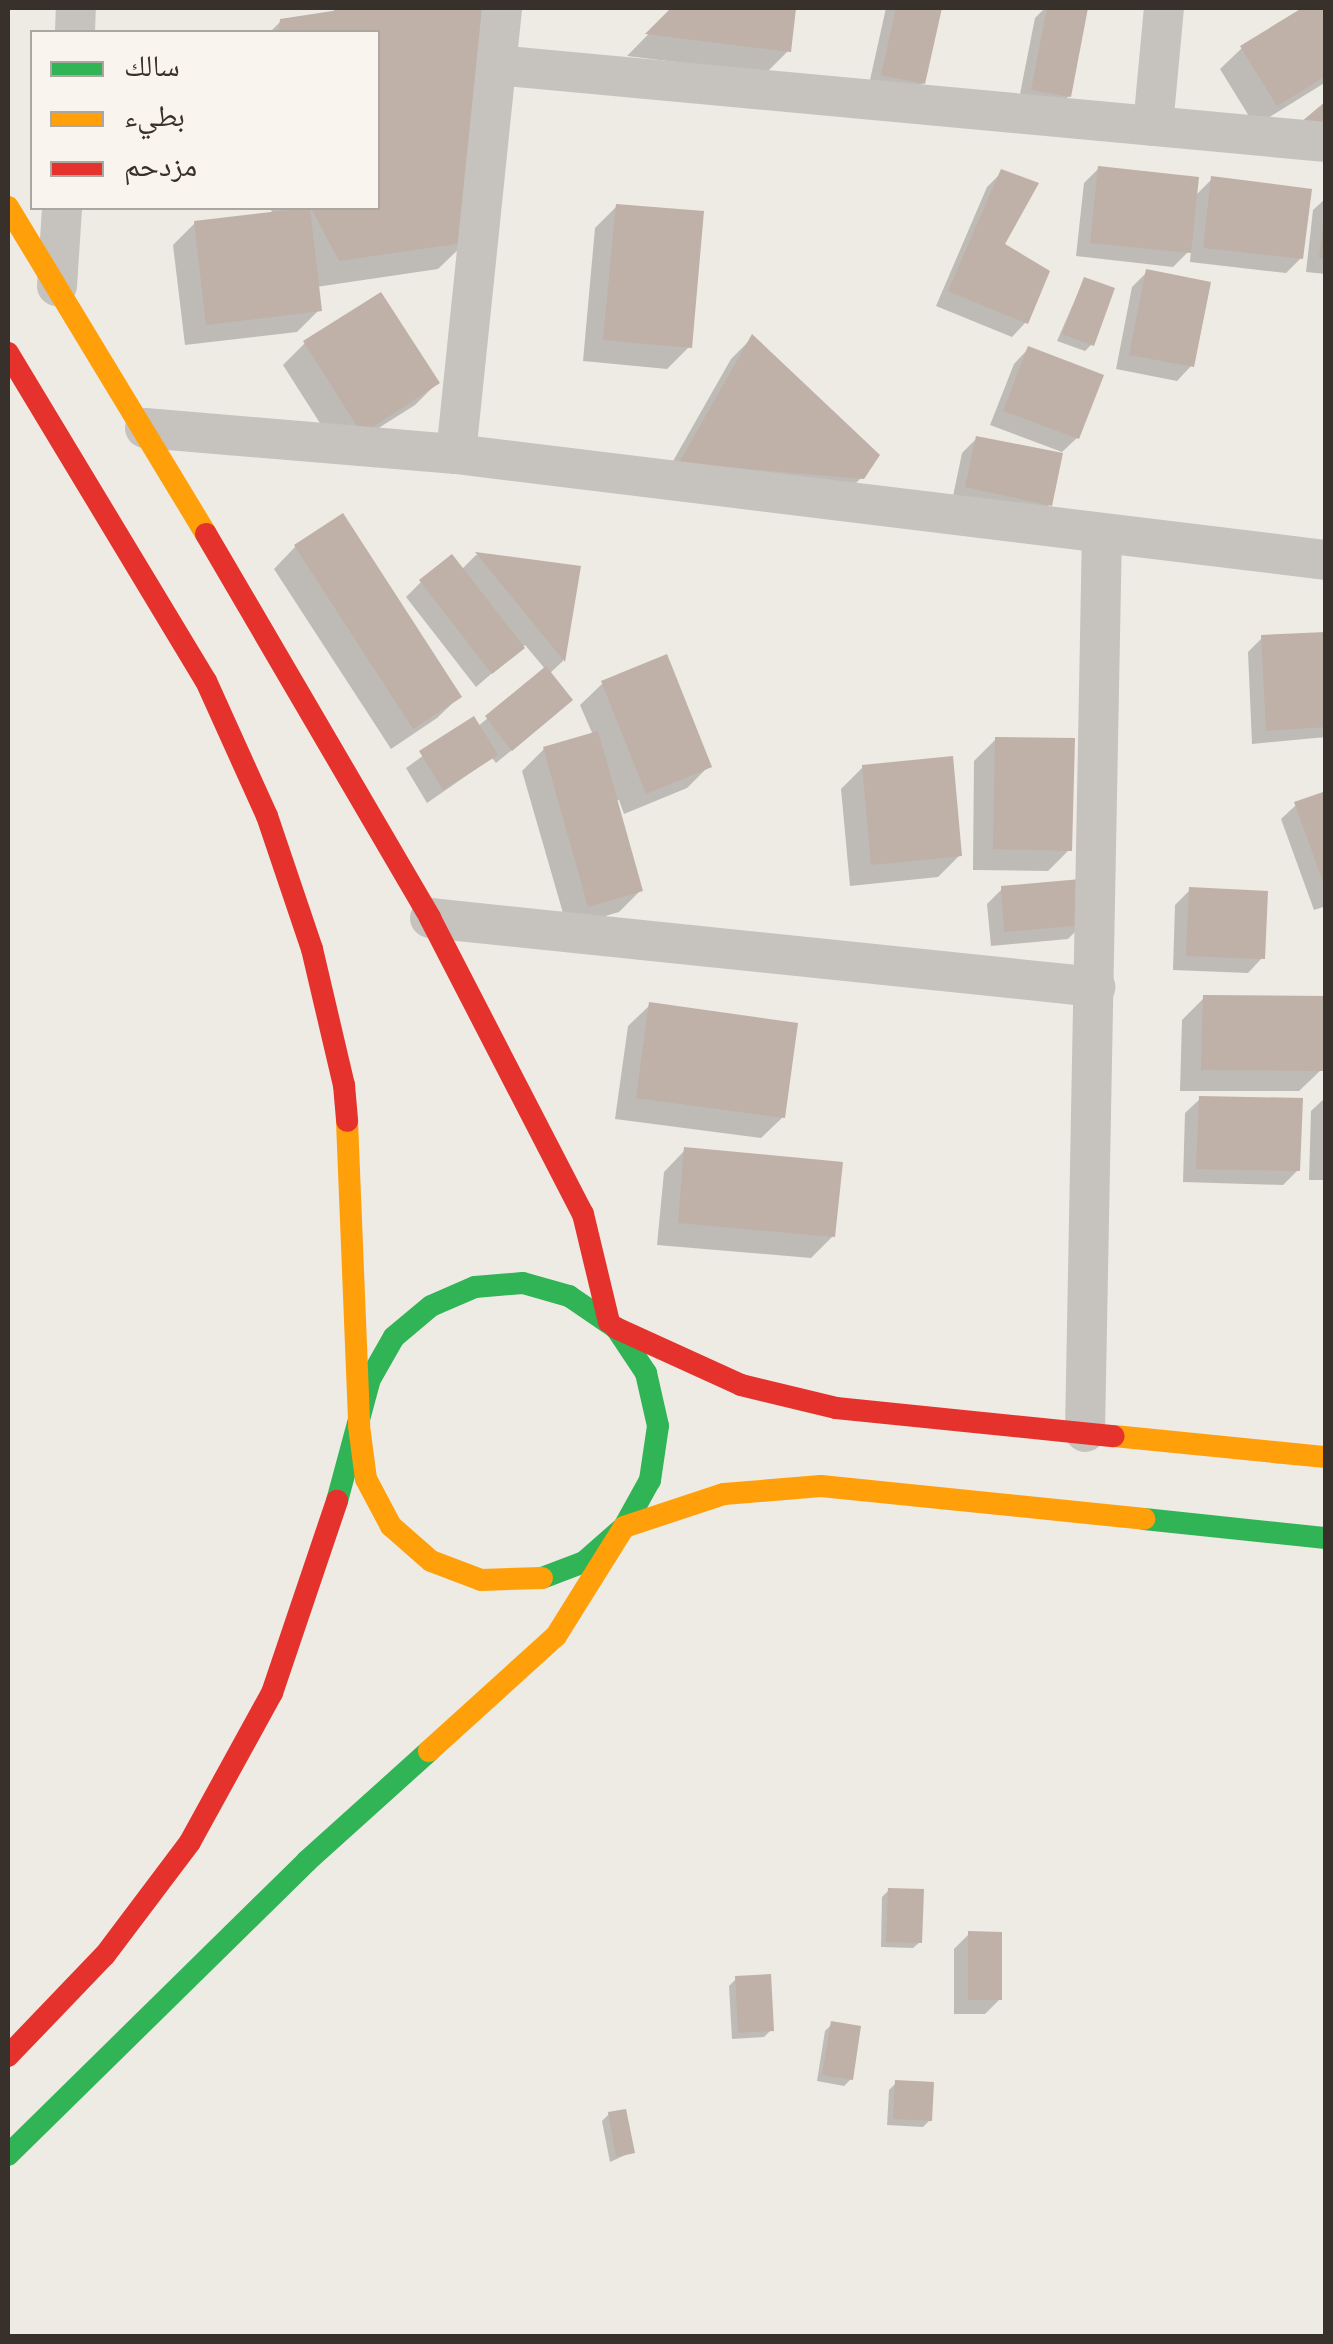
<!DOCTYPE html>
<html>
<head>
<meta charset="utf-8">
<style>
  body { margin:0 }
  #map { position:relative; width:1333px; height:2344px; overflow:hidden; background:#eeeae4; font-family:Quicksand,"Noto Naskh Arabic",sans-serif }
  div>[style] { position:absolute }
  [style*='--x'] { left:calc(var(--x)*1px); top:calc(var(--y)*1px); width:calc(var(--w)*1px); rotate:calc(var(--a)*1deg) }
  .shadow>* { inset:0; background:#0003 }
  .building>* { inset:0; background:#bfb0a8 }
  .street>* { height:40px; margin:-20px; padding:0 20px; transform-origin:20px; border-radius:20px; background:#c6c2bd }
  .fast>* { height:22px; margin:-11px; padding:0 11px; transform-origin:11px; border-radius:11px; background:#30b455 }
  .slow>* { height:22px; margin:-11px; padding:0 11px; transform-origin:11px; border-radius:11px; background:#ff9f0a }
  .jam>* { height:22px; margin:-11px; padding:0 11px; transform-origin:11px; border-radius:11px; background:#e5322d }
  span { translate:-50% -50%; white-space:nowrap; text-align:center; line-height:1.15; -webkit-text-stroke:10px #f9f4ed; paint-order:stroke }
  .frame { position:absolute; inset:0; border:10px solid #37302b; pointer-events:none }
  .legend { position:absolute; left:30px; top:30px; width:350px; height:180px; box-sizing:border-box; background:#f9f4ed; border:2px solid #aba69f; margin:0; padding:12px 18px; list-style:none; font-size:30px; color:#37302b }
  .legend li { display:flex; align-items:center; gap:20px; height:50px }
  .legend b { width:50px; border:2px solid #aba69f }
</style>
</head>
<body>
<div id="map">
  <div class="shadow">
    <div style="clip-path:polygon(334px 8px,487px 8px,467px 241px,438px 269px,316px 287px,319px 310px,297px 332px,185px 345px,173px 245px,195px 223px,273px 214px,270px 208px,378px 208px,378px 32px,270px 32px,281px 21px,334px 13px)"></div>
    <div style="clip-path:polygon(674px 8px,794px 8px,788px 51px,766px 73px,627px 56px)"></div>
    <div style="clip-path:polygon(886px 8px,939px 8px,923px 83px,908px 97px,868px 89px)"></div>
    <div style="clip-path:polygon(1045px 8px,1085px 10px,1069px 96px,1054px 110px,1018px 104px,1035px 18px)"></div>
    <div style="clip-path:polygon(1307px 8px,1326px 8px,1326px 82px,1255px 126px,1220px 69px,1242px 48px)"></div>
    <div style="clip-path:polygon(1099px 168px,1194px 197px,1212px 179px,1301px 258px,1286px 273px,1190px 262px,1191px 249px,1173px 267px,1076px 256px,1084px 183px)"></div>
    <div style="clip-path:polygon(1002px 172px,1001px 245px,1026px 322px,1012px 337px,936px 306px,987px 187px)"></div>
    <div style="clip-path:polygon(1326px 198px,1326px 274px,1306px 272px,1313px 210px)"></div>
    <div style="clip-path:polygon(617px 206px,689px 347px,667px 369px,583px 361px,595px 228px)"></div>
    <div style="clip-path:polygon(1147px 272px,1191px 366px,1177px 381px,1116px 369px,1132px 287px)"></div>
    <div style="clip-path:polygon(1084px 279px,1092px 344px,1085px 351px,1057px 341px)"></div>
    <div style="clip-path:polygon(752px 338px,862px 477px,840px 499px,660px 484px,731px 359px)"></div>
    <div style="clip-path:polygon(305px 343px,437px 383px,415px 405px,339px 453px,283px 365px)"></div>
    <div style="clip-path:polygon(1028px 349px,1077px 438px,1062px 452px,990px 425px,1014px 364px)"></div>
    <div style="clip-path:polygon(977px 438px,1050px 504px,1035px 519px,952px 501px,962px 453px)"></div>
    <div style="clip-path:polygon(342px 517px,459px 697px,437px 718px,391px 749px,274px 569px,295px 547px)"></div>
    <div style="clip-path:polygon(476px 555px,578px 569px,563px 661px,549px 674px,556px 714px,496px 763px,492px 758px,427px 803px,406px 768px,473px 720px,477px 727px,546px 670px,525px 645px,476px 687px,406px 597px,421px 582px,461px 570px)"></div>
    <div style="clip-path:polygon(1326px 634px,1326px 737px,1252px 744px,1248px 652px,1262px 638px)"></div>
    <div style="clip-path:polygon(602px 684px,709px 766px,687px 788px,624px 814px,619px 800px,615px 801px,641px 890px,619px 912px,567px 927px,522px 771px,544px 749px,593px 735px,580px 705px)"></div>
    <div style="clip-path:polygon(996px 739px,1069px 850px,1048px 871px,973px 870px,974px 761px)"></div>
    <div style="clip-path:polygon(863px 767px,960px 855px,938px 877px,850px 886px,841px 789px)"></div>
    <div style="clip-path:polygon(1326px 793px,1326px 906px,1314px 910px,1281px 819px,1296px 805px)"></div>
    <div style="clip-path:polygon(1002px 889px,1083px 924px,1068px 939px,991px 946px,987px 904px)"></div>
    <div style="clip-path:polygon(1190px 890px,1262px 958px,1248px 973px,1173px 970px,1175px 905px)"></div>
    <div style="clip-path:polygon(1204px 998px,1321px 1070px,1299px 1091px,1180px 1091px,1182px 1020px)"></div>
    <div style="clip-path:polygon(650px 1005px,783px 1117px,761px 1138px,615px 1119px,628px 1026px)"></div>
    <div style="clip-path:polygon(1326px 1097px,1326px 1180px,1309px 1180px,1311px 1111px)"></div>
    <div style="clip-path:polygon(1200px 1099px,1298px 1170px,1283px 1185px,1183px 1182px,1185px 1113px)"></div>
    <div style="clip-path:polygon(685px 1150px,833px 1236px,811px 1258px,657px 1245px,664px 1172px)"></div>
    <div style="clip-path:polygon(889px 1890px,920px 1942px,913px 1948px,881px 1947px,882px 1897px)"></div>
    <div style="clip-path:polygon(969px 1934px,1000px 1999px,985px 2014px,954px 2014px,954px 1949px)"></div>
    <div style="clip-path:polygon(736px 1979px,771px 2030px,764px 2037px,732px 2039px,729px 1986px)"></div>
    <div style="clip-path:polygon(832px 2024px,851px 2079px,844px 2086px,817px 2081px,825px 2031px)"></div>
    <div style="clip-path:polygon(896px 2083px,930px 2120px,923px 2127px,887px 2125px,889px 2090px)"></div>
    <div style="clip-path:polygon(609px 2114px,632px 2152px,610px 2162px,602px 2121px)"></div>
  </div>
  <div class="building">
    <div style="clip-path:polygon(352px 8px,490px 8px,469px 242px,339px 261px,311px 208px,378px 208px,378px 32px,279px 32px,280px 19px)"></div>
    <div style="clip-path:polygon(671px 8px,796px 8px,791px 52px,645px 34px)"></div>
    <div style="clip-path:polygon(896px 8px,942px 8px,925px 84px,881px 75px)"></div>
    <div style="clip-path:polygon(1047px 8px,1088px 8px,1071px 97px,1031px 90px)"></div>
    <div style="clip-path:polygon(1302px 8px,1326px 8px,1326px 76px,1277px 106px,1240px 46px)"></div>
    <div style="clip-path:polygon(1326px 101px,1326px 130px,1294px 128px)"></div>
    <div style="clip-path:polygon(1098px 166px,1199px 177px,1191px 253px,1090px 243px)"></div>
    <div style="clip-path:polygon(1001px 169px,1039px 183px,1005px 244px,1050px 271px,1028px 324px,948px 291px)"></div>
    <div style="clip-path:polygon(1211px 176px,1312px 189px,1303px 259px,1203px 248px)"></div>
    <div style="clip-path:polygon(616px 204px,704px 211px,692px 348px,603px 340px)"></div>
    <div style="clip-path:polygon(304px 208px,310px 208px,322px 311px,206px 325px,194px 221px)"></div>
    <div style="clip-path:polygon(1323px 226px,1326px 226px,1326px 259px,1319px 258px)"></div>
    <div style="clip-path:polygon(1146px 269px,1211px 282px,1194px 367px,1129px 355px)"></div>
    <div style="clip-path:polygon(1084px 277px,1115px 288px,1094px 346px,1062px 334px)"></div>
    <div style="clip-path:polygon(381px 292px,440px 383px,362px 434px,303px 341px)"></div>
    <div style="clip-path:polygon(752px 334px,880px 455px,864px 479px,679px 463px)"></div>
    <div style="clip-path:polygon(1028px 346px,1104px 375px,1079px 439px,1003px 411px)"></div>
    <div style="clip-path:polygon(976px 436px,1063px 453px,1052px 506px,965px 487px)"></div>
    <div style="clip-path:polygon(343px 513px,462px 697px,413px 729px,294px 545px)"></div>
    <div style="clip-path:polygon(475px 552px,581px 566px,565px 662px)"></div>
    <div style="clip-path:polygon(452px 554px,525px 648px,492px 674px,419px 580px)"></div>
    <div style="clip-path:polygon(1326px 632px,1326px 727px,1266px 731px,1261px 635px)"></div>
    <div style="clip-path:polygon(667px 654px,712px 767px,646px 794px,601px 681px)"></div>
    <div style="clip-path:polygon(546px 666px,573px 700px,512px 751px,485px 716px)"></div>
    <div style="clip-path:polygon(474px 716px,498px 755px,443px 790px,419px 751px)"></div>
    <div style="clip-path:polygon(598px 731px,643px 891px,588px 907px,543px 747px)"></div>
    <div style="clip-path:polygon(995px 737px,1075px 738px,1072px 851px,993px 849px)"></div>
    <div style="clip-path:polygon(953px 756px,962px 856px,871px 865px,862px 765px)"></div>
    <div style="clip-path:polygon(1326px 791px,1326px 887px,1325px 887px,1294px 802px)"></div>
    <div style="clip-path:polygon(1081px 879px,1085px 925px,1004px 932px,1001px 886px)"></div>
    <div style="clip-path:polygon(1189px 887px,1268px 891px,1265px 959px,1186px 956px)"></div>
    <div style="clip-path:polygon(1203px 995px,1325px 996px,1324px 1071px,1201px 1070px)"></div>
    <div style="clip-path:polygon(649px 1002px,798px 1023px,785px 1118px,636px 1098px)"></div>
    <div style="clip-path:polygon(1199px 1096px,1303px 1098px,1300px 1171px,1196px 1169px)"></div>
    <div style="clip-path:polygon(684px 1147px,843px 1162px,835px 1237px,678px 1223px)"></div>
    <div style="clip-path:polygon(888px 1888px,924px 1889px,922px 1943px,886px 1942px)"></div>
    <div style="clip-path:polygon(968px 1931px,1002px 1932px,1002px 2000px,968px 2000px)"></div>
    <div style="clip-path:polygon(771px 1974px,774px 2031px,738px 2033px,735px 1976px)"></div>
    <div style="clip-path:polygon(831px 2021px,861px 2026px,853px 2080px,822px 2075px)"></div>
    <div style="clip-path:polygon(895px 2080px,934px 2082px,932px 2121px,893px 2119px)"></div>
    <div style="clip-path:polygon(626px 2109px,635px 2153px,616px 2157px,608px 2112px)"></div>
  </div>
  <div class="street">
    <div style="--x:75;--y:32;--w:24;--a:-88"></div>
    <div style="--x:496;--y:65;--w:834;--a:5.3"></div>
    <div style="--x:1153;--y:126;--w:119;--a:-84.7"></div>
    <div style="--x:57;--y:286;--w:78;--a:-86.3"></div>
    <div style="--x:145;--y:428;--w:312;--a:4.8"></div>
    <div style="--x:456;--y:454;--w:876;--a:6.95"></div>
    <div style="--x:456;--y:454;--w:448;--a:-84.1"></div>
    <div style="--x:430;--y:918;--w:669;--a:5.92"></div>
    <div style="--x:1085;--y:1432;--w:899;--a:-88.92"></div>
  </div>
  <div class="fast">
    <div style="--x:337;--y:1501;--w:126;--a:-74.9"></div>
    <div style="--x:370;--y:1379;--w:48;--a:-60.3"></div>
    <div style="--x:394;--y:1337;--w:48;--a:-40"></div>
    <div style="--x:431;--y:1306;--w:48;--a:-23.4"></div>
    <div style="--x:475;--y:1287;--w:48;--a:-4.8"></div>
    <div style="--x:523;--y:1283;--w:48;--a:15.8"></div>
    <div style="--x:569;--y:1296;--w:57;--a:34.2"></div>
    <div style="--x:616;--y:1328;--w:54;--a:56.3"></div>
    <div style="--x:646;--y:1373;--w:54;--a:77.2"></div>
    <div style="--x:658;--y:1426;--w:55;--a:98.4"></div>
    <div style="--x:650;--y:1480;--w:54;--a:119"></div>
    <div style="--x:624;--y:1527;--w:53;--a:138.8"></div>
    <div style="--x:584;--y:1562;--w:45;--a:159.1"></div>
    <div style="--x:1144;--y:1519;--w:183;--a:6"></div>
    <div style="--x:8;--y:2155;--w:419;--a:-44.5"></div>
    <div style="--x:307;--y:1861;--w:164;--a:-42"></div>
  </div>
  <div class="slow">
    <div style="--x:8;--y:207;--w:382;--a:58.8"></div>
    <div style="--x:347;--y:1121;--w:305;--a:87.7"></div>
    <div style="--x:359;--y:1426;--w:53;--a:82.5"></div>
    <div style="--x:366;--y:1479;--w:53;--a:62"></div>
    <div style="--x:391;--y:1526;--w:53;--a:41.2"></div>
    <div style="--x:431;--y:1561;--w:53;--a:20.8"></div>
    <div style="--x:481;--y:1580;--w:61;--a:-1.9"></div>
    <div style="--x:1114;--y:1436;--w:213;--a:5.7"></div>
    <div style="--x:429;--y:1751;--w:171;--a:-42.2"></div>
    <div style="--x:556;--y:1636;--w:128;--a:-58"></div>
    <div style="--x:624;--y:1527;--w:105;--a:-18.3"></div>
    <div style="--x:724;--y:1494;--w:97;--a:-4.7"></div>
    <div style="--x:821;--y:1486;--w:325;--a:5.8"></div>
  </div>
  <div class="jam">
    <div style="--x:8;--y:353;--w:383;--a:58.9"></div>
    <div style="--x:206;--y:681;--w:148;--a:65.7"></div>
    <div style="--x:267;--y:816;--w:140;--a:71.3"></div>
    <div style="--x:312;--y:949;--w:140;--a:76.8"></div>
    <div style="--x:344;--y:1085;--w:36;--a:85"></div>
    <div style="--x:206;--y:534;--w:445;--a:59.7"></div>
    <div style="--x:430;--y:918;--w:333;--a:62.7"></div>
    <div style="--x:583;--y:1214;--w:111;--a:76.5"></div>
    <div style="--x:616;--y:1328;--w:137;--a:24.5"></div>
    <div style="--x:741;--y:1385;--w:98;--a:13.6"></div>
    <div style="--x:836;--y:1408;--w:279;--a:5.8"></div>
    <div style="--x:8;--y:2056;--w:140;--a:-46.2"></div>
    <div style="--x:105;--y:1955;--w:141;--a:-53"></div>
    <div style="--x:190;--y:1842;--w:170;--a:-61.2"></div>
    <div style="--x:272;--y:1693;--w:203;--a:-71.3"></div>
  </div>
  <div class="frame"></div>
  <ul class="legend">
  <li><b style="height:12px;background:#30b455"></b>سالك</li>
  <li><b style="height:12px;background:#ff9f0a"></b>بطيء</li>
  <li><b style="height:12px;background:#e5322d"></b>مزدحم</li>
  </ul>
</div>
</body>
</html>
